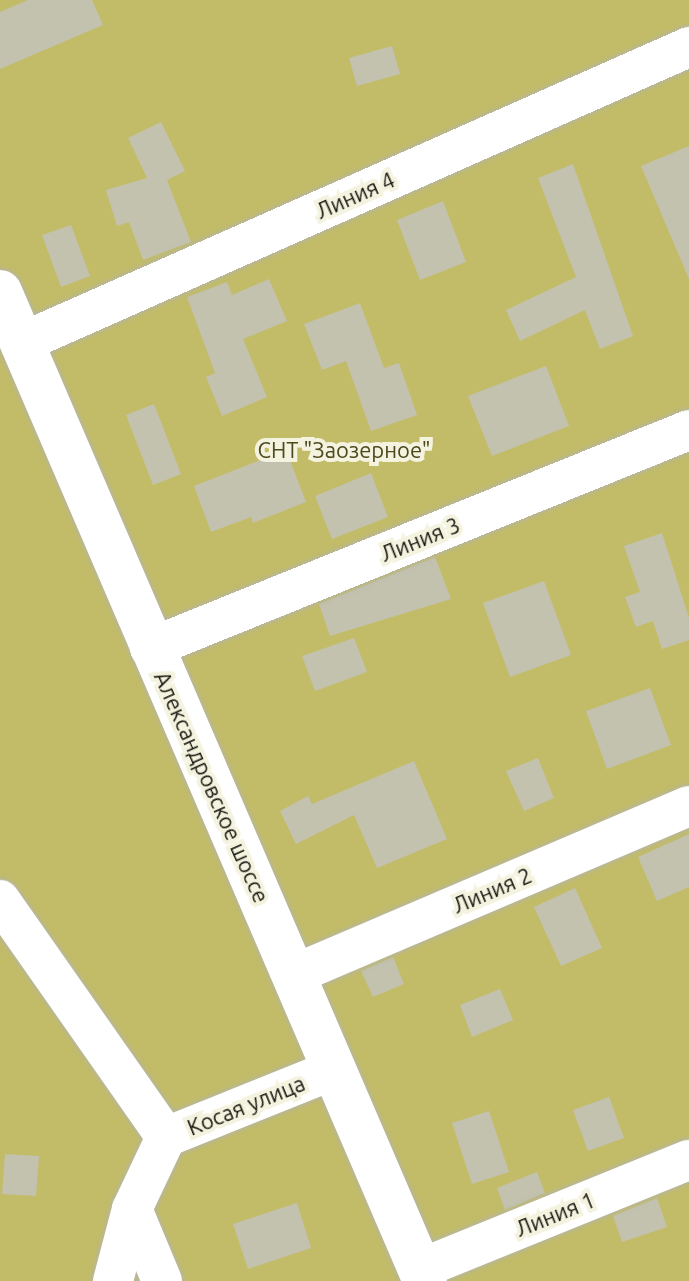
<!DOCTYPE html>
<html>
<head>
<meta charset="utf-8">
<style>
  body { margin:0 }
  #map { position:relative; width:689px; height:1281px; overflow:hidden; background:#e6e6d2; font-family:Ubuntu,sans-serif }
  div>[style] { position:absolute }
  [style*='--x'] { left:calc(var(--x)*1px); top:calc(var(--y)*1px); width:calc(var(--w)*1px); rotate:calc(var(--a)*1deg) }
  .green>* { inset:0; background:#c2bc68 }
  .building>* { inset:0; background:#c3c2af }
  .roads { filter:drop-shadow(0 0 2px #b6b5a2) drop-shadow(0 0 2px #b6b5a2) }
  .minor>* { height:40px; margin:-20px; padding:0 20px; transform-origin:20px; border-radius:20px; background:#fff }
  .tertiary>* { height:44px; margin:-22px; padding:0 22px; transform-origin:22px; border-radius:22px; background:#fff }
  span { translate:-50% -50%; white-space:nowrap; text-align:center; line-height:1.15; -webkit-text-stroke:8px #f4f3df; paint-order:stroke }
  .street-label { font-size:22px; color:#181811 }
  .park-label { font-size:22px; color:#4c491e }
</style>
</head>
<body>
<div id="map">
  <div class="green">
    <div style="clip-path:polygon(0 0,689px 0,689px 1281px,0 1281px)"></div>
  </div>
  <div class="building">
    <div style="clip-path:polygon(28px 0,92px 0,103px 25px,0 69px,0 12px)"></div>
    <div style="clip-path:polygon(392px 46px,400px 74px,357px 86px,349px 58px)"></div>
    <div style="clip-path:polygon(161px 122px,185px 171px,167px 180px,191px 242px,143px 260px,129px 222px,117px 226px,106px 190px,147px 178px,128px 138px)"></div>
    <div style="clip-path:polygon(689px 146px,689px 279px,641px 166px)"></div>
    <div style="clip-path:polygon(573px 164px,633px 336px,600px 349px,585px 310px,520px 341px,506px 310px,576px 277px,538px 178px)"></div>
    <div style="clip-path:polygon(443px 201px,466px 262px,420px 280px,397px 220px)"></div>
    <div style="clip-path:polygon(71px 225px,90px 276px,61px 287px,42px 235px)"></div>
    <div style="clip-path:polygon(269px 279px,287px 321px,243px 339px,267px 397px,222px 416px,206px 377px,215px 373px,187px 297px,227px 282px,232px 295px)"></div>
    <div style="clip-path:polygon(360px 303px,384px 368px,399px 363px,417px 415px,371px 431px,346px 361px,322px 370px,304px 324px)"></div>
    <div style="clip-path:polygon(546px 366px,569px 426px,492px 456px,468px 396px)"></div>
    <div style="clip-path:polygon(154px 404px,181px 474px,153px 485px,126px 415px)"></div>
    <div style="clip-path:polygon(286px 450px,306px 502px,253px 523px,251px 517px,211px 532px,194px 486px)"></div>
    <div style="clip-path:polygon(371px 473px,388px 517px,332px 539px,315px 496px)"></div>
    <div style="clip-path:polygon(662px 533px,689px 618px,689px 640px,662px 649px,653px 621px,636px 627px,625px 597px,640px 592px,624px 546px)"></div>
    <div style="clip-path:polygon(435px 557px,451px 599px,330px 636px,319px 604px)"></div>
    <div style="clip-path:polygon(544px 581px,571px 655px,510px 677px,483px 603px)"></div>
    <div style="clip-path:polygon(354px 638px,367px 672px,315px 691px,302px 656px)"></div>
    <div style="clip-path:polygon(650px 688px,671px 745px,607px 769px,586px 711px)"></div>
    <div style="clip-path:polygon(538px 758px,554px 798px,524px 811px,506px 771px)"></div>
    <div style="clip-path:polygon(414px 761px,447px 839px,377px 868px,354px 815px,296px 844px,280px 811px,308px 796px,312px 804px)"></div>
    <div style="clip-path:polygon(689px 834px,689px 887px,657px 901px,638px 857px)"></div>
    <div style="clip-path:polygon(575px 888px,602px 948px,561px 966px,534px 907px)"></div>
    <div style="clip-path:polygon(393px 957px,404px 984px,373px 997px,361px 971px)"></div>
    <div style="clip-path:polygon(500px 989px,513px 1020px,472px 1037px,460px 1005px)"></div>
    <div style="clip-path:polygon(609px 1097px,624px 1138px,588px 1151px,573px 1110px)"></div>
    <div style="clip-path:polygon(489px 1111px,509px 1172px,472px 1184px,452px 1123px)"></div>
    <div style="clip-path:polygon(5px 1154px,39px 1156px,36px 1196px,2px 1194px)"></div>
    <div style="clip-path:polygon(537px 1172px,545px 1193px,505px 1210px,497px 1188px)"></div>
    <div style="clip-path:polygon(657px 1198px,667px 1227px,622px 1242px,613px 1216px)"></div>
    <div style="clip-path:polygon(297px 1203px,311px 1248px,248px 1269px,233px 1224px)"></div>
  </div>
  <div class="roads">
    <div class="minor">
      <div style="--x:21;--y:343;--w:731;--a:-23.9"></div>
      <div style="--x:150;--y:648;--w:581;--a:-22.02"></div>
      <div style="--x:0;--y:900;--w:289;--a:55"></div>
      <div style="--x:295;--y:974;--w:428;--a:-23.1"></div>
      <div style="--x:132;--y:1209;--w:78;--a:67.4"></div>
      <div style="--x:420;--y:1269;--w:290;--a:-22.1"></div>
      <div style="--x:113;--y:1281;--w:74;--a:-75.2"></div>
      <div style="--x:132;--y:1209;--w:80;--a:-64.7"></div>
      <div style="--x:166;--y:1137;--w:182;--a:-21.9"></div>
    </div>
    <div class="tertiary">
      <div style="--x:0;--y:292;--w:1076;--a:66.75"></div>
    </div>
  </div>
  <div class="street-label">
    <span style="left:355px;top:195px;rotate:-24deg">Линия 4</span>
    <span style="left:420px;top:539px;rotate:-22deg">Линия 3</span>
    <span style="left:212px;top:787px;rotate:66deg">Александровское шоссе</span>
    <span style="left:492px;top:890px;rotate:-23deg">Линия 2</span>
    <span style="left:246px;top:1105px;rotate:-22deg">Косая улица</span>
    <span style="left:555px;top:1214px;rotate:-22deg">Линия 1</span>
  </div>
  <div class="park-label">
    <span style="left:344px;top:450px">СНТ "Заозерное"</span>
  </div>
</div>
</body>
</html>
